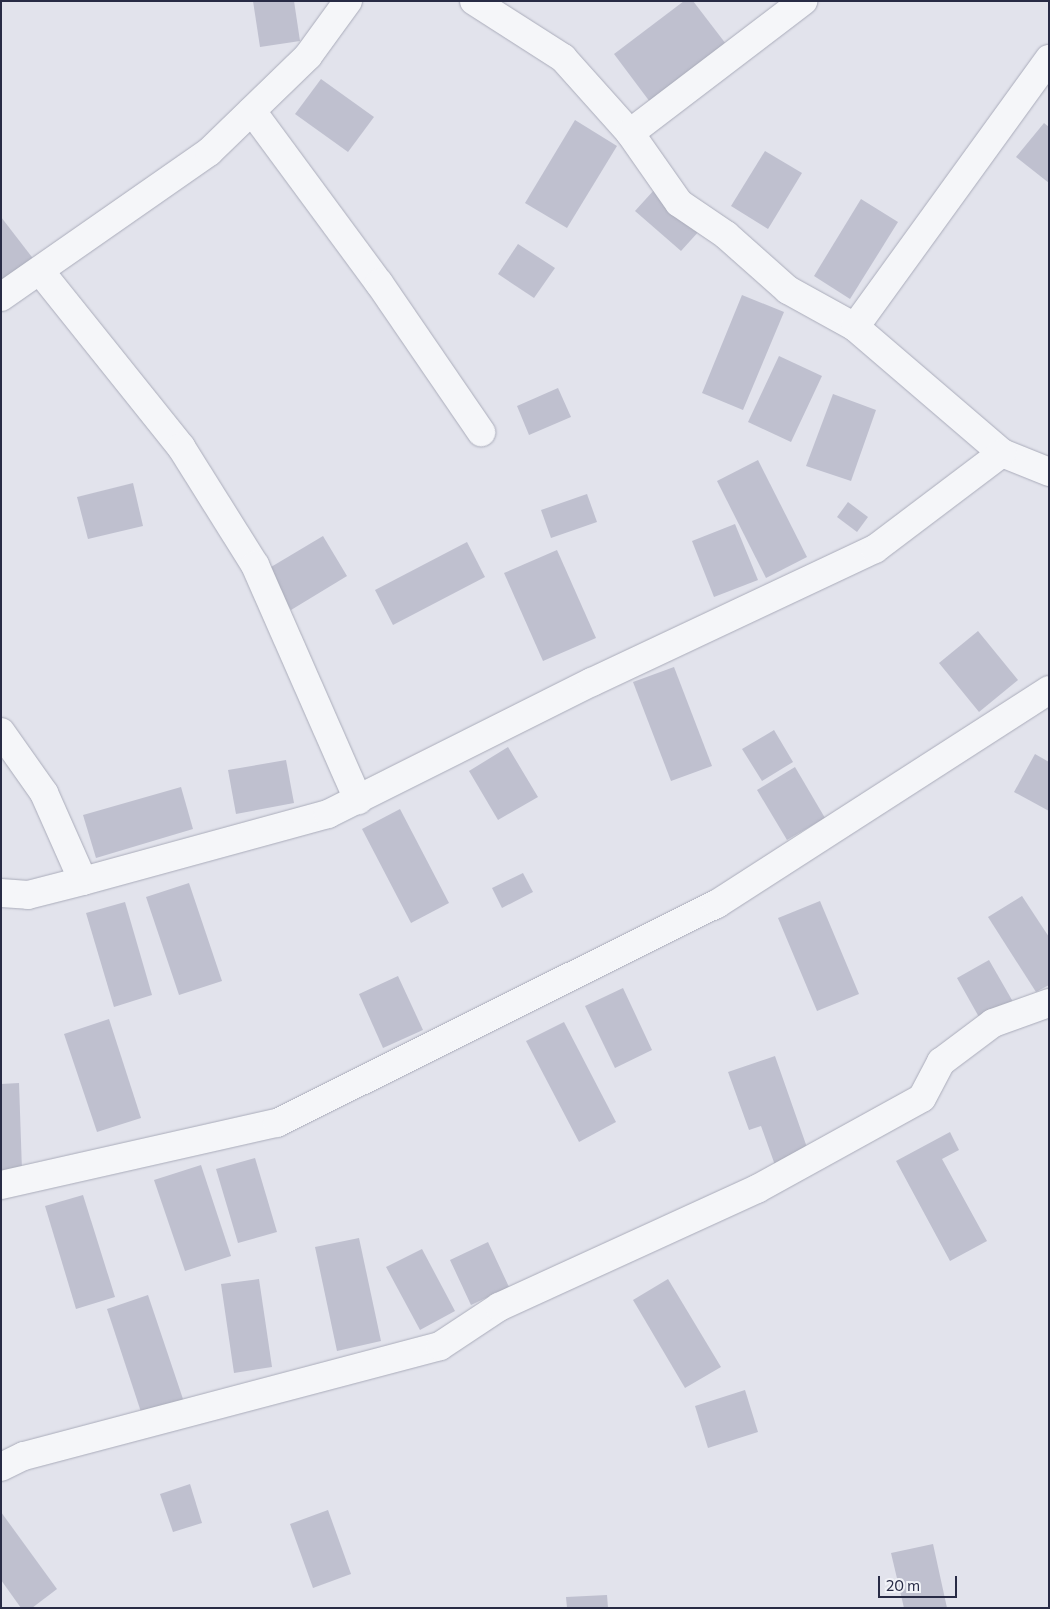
<!DOCTYPE html>
<html>
<head>
<meta charset="utf-8">
<style>
  body { margin:0 }
  #map { position:relative; width:1050px; height:1609px; overflow:hidden; background:#e2e3ec; font-family:Commissioner,sans-serif }
  div>[style] { position:absolute }
  [style*='--x'] { left:calc(var(--x)*1px); top:calc(var(--y)*1px); width:calc(var(--w)*1px); rotate:calc(var(--a)*1deg) }
  .building>* { inset:0; background:#bfc0cf }
  .roads { filter:drop-shadow(0 0 1px #aaacba) drop-shadow(0 0 1px #aaacba) }
  .minor>* { height:28px; margin:-14px; padding:0 14px; transform-origin:14px; border-radius:14px; background:#f5f6f9 }
  span { translate:-50% -50%; white-space:nowrap; text-align:center; line-height:1.15; -webkit-text-stroke:4px #f2f3f8; paint-order:stroke }
  .frame { position:absolute; inset:0; border:2px solid #282b45; pointer-events:none }
  .scale { position:absolute; left:878px; top:1576px; width:79px; height:22px; box-sizing:border-box; border:2px solid #282b45; border-top:0; padding-left:6px; font-size:15px; line-height:18px; white-space:nowrap; color:#282b45; -webkit-text-stroke:4px #f2f3f8; paint-order:stroke }
</style>
</head>
<body>
<div id="map">
  <div class="building">
    <div style="clip-path:polygon(253px 1px,294px 1px,300px 41px,260px 47px)"></div>
    <div style="clip-path:polygon(684px 1px,693px 1px,726px 44px,650px 102px,614px 54px)"></div>
    <div style="clip-path:polygon(321px 79px,374px 117px,348px 152px,295px 114px)"></div>
    <div style="clip-path:polygon(575px 120px,617px 146px,567px 228px,525px 203px)"></div>
    <div style="clip-path:polygon(1044px 123px,1049px 127px,1049px 183px,1016px 157px)"></div>
    <div style="clip-path:polygon(765px 151px,802px 173px,768px 229px,731px 206px)"></div>
    <div style="clip-path:polygon(654px 190px,700px 230px,681px 251px,635px 211px)"></div>
    <div style="clip-path:polygon(861px 199px,898px 222px,850px 299px,814px 276px)"></div>
    <div style="clip-path:polygon(1px 217px,35px 261px,1px 286px)"></div>
    <div style="clip-path:polygon(518px 244px,555px 268px,534px 298px,498px 274px)"></div>
    <div style="clip-path:polygon(742px 295px,784px 312px,743px 410px,702px 393px)"></div>
    <div style="clip-path:polygon(779px 356px,822px 376px,791px 442px,748px 422px)"></div>
    <div style="clip-path:polygon(558px 388px,571px 417px,529px 435px,517px 406px)"></div>
    <div style="clip-path:polygon(833px 394px,876px 410px,851px 481px,806px 466px)"></div>
    <div style="clip-path:polygon(758px 460px,807px 557px,766px 578px,717px 481px)"></div>
    <div style="clip-path:polygon(133px 483px,143px 526px,88px 539px,77px 497px)"></div>
    <div style="clip-path:polygon(587px 494px,597px 522px,551px 538px,541px 510px)"></div>
    <div style="clip-path:polygon(848px 502px,868px 517px,857px 532px,837px 517px)"></div>
    <div style="clip-path:polygon(735px 524px,758px 580px,714px 597px,692px 541px)"></div>
    <div style="clip-path:polygon(323px 536px,347px 576px,291px 610px,266px 570px)"></div>
    <div style="clip-path:polygon(467px 542px,485px 577px,393px 625px,375px 590px)"></div>
    <div style="clip-path:polygon(557px 550px,596px 638px,543px 661px,504px 573px)"></div>
    <div style="clip-path:polygon(978px 631px,1018px 680px,979px 712px,939px 663px)"></div>
    <div style="clip-path:polygon(674px 667px,712px 766px,671px 781px,633px 682px)"></div>
    <div style="clip-path:polygon(774px 730px,793px 762px,762px 781px,742px 749px)"></div>
    <div style="clip-path:polygon(508px 747px,538px 797px,498px 820px,469px 771px)"></div>
    <div style="clip-path:polygon(1035px 754px,1049px 762px,1049px 811px,1014px 792px)"></div>
    <div style="clip-path:polygon(286px 760px,294px 803px,236px 814px,228px 770px)"></div>
    <div style="clip-path:polygon(795px 767px,825px 818px,787px 840px,757px 790px)"></div>
    <div style="clip-path:polygon(181px 787px,193px 829px,96px 858px,83px 815px)"></div>
    <div style="clip-path:polygon(400px 809px,449px 903px,411px 923px,362px 829px)"></div>
    <div style="clip-path:polygon(523px 873px,533px 892px,502px 908px,492px 888px)"></div>
    <div style="clip-path:polygon(189px 883px,222px 981px,179px 995px,146px 897px)"></div>
    <div style="clip-path:polygon(1022px 896px,1049px 937px,1049px 985px,1036px 992px,988px 917px)"></div>
    <div style="clip-path:polygon(820px 901px,859px 994px,817px 1011px,778px 918px)"></div>
    <div style="clip-path:polygon(125px 902px,152px 995px,114px 1007px,86px 913px)"></div>
    <div style="clip-path:polygon(989px 960px,1016px 1007px,984px 1026px,957px 978px)"></div>
    <div style="clip-path:polygon(398px 976px,423px 1030px,383px 1048px,359px 994px)"></div>
    <div style="clip-path:polygon(623px 988px,652px 1050px,615px 1068px,585px 1006px)"></div>
    <div style="clip-path:polygon(109px 1019px,141px 1118px,97px 1132px,64px 1034px)"></div>
    <div style="clip-path:polygon(564px 1022px,616px 1122px,579px 1142px,526px 1041px)"></div>
    <div style="clip-path:polygon(775px 1056px,810px 1156px,776px 1168px,761px 1126px,749px 1130px,728px 1072px)"></div>
    <div style="clip-path:polygon(19px 1083px,22px 1171px,1px 1171px,1px 1084px)"></div>
    <div style="clip-path:polygon(950px 1132px,959px 1150px,942px 1159px,987px 1241px,950px 1261px,896px 1161px)"></div>
    <div style="clip-path:polygon(255px 1158px,277px 1232px,238px 1243px,216px 1169px)"></div>
    <div style="clip-path:polygon(201px 1165px,231px 1256px,185px 1271px,154px 1180px)"></div>
    <div style="clip-path:polygon(83px 1195px,115px 1297px,76px 1309px,45px 1206px)"></div>
    <div style="clip-path:polygon(359px 1238px,381px 1341px,337px 1351px,315px 1247px)"></div>
    <div style="clip-path:polygon(488px 1242px,509px 1287px,471px 1305px,450px 1260px)"></div>
    <div style="clip-path:polygon(422px 1249px,455px 1311px,420px 1330px,386px 1267px)"></div>
    <div style="clip-path:polygon(259px 1279px,272px 1367px,234px 1373px,221px 1284px)"></div>
    <div style="clip-path:polygon(668px 1279px,721px 1367px,685px 1388px,633px 1300px)"></div>
    <div style="clip-path:polygon(148px 1295px,185px 1405px,143px 1418px,107px 1309px)"></div>
    <div style="clip-path:polygon(745px 1390px,758px 1432px,708px 1448px,695px 1406px)"></div>
    <div style="clip-path:polygon(190px 1484px,202px 1523px,173px 1532px,160px 1494px)"></div>
    <div style="clip-path:polygon(328px 1510px,351px 1574px,313px 1588px,290px 1524px)"></div>
    <div style="clip-path:polygon(1px 1512px,57px 1589px,32px 1608px,21px 1608px,1px 1580px)"></div>
    <div style="clip-path:polygon(933px 1544px,947px 1608px,904px 1608px,891px 1553px)"></div>
    <div style="clip-path:polygon(607px 1595px,608px 1608px,567px 1608px,566px 1597px)"></div>
  </div>
  <div class="roads">
    <div class="minor">
      <div style="--x:474;--y:1;--w:106;--a:32.6"></div>
      <div style="--x:563;--y:58;--w:101;--a:48.2"></div>
      <div style="--x:630;--y:133;--w:85;--a:55"></div>
      <div style="--x:679;--y:203;--w:57;--a:34.2"></div>
      <div style="--x:726;--y:235;--w:83;--a:41.6"></div>
      <div style="--x:788;--y:290;--w:77;--a:28.9"></div>
      <div style="--x:855;--y:327;--w:194;--a:40.6"></div>
      <div style="--x:1002;--y:453;--w:51;--a:22"></div>
      <div style="--x:252;--y:111;--w:214;--a:53.6"></div>
      <div style="--x:379;--y:283;--w:181;--a:55.6"></div>
      <div style="--x:630;--y:133;--w:218;--a:-37.3"></div>
      <div style="--x:40;--y:271;--w:226;--a:51.3"></div>
      <div style="--x:181;--y:447;--w:139;--a:57.9"></div>
      <div style="--x:255;--y:565;--w:257;--a:66.3"></div>
      <div style="--x:1;--y:297;--w:254;--a:-34.9"></div>
      <div style="--x:209;--y:152;--w:138;--a:-44.1"></div>
      <div style="--x:308;--y:56;--w:68;--a:-54"></div>
      <div style="--x:855;--y:327;--w:331;--a:-54.1"></div>
      <div style="--x:1;--y:732;--w:75;--a:54.8"></div>
      <div style="--x:44;--y:793;--w:96;--a:66.1"></div>
      <div style="--x:83;--y:881;--w:254;--a:-15.3"></div>
      <div style="--x:328;--y:814;--w:295;--a:-26.6"></div>
      <div style="--x:592;--y:682;--w:313;--a:-25.2"></div>
      <div style="--x:875;--y:549;--w:159;--a:-37.1"></div>
      <div style="--x:1;--y:893;--w:27;--a:4"></div>
      <div style="--x:28;--y:895;--w:57;--a:-14.3"></div>
      <div style="--x:1;--y:1185;--w:283;--a:-12.7"></div>
      <div style="--x:277;--y:1123;--w:491;--a:-26.5"></div>
      <div style="--x:717;--y:904;--w:395;--a:-32.8"></div>
      <div style="--x:1;--y:1467;--w:25;--a:-26"></div>
      <div style="--x:24;--y:1456;--w:430;--a:-14.8"></div>
      <div style="--x:440;--y:1346;--w:71;--a:-33.5"></div>
      <div style="--x:499;--y:1307;--w:284;--a:-24.6"></div>
      <div style="--x:757;--y:1189;--w:188;--a:-28.9"></div>
      <div style="--x:922;--y:1098;--w:41;--a:-62.2"></div>
      <div style="--x:941;--y:1062;--w:65;--a:-36.9"></div>
      <div style="--x:993;--y:1023;--w:59;--a:-19.7"></div>
    </div>
  </div>
  <div class="frame"></div>
  <div class="scale">20 m</div>
</div>
</body>
</html>
